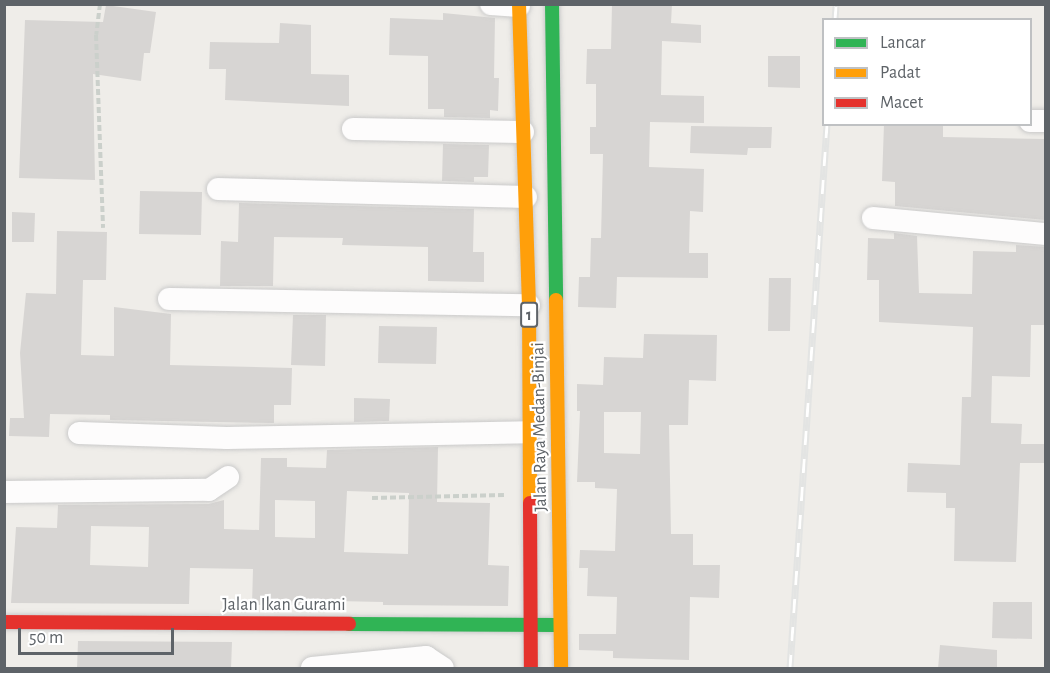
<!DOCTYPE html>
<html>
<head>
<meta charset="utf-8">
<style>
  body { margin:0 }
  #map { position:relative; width:1050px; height:673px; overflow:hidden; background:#efede9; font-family:"Alegreya Sans",sans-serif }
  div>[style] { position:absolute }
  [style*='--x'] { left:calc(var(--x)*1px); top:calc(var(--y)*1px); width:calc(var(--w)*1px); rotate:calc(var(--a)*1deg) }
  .building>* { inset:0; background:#d7d5d3 }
  .path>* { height:4px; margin-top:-2px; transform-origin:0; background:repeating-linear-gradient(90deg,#cbd0cb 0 6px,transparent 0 9px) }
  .roads { filter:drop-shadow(0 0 2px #cacaca) drop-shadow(0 0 2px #cacaca) }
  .street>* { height:22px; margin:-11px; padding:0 11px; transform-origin:11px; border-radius:11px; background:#fdfcfc }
  .fast>* { height:14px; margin:-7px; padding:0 7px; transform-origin:7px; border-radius:7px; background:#30b455 }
  .slow>* { height:14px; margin:-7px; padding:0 7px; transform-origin:7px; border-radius:7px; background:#ff9f0a }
  .jam>* { height:14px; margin:-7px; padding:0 7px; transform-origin:7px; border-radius:7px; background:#e5322d }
  .rail>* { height:7px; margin-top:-3.5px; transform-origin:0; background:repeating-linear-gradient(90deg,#fff 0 14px,#e3e4e3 0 28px); box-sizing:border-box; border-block:2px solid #e3e4e3 }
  span { translate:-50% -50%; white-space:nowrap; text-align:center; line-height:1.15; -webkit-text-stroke:4.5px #fff; paint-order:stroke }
  .shield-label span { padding:2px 4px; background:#fff; border:2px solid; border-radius:4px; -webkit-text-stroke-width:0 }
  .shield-label { font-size:16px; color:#5e6368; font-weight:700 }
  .street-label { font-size:18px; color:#5e6368 }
  .frame { position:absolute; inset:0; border:6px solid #5e6368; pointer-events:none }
  .legend { position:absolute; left:822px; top:18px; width:210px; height:108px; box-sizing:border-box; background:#fff; border:2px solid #bfc1c3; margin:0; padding:8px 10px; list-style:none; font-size:18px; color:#5e6368 }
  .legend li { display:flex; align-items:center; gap:12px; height:30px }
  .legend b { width:30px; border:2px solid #bfc1c3 }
  .scale { position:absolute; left:18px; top:628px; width:156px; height:27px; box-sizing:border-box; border:3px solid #5e6368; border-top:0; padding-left:8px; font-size:18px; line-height:21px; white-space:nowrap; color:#5e6368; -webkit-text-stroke:4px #fff; paint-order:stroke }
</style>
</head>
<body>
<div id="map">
  <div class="building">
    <div style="clip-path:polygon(612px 4px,672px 4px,671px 23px,701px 25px,701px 43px,662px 41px,661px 95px,704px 96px,704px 123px,650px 122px,649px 167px,704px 169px,703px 212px,690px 211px,689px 253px,708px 253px,708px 278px,617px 277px,616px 308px,578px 307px,579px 277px,590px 277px,591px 238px,601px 238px,603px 154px,590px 154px,590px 127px,596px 127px,596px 84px,586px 84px,587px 49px,611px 49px)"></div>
    <div style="clip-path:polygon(106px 5px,156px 12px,150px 53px,144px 53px,141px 81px,93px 74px,95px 180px,19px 178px,25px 20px,103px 22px)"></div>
    <div style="clip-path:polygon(443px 13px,495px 18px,494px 78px,499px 78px,498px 111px,490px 110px,490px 118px,444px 117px,444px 109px,428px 109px,428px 56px,389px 55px,390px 18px,443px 20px)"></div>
    <div style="clip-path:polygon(280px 23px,311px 25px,311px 74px,349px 75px,349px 106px,225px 100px,226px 69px,209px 69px,210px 42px,279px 43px)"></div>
    <div style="clip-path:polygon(768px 56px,800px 56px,800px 88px,768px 87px)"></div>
    <div style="clip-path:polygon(884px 124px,943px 124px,943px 137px,1046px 139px,1046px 220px,895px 206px,895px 182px,882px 181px)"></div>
    <div style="clip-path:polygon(691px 126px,772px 127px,771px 148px,748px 148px,747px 155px,690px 153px)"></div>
    <div style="clip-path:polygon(443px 144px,489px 145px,488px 177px,474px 177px,474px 182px,442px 181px)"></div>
    <div style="clip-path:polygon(140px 191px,202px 192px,201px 235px,139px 234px)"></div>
    <div style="clip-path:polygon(239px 203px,474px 209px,473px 252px,484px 252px,484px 282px,428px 281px,428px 247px,342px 245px,343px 238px,274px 237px,273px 286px,220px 286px,221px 241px,238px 242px)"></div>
    <div style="clip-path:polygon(12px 212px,35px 213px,34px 242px,12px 242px)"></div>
    <div style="clip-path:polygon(57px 231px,107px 232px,106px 280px,83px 280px,81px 355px,114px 356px,114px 307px,171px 314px,170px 365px,292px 368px,291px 405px,274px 405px,274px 423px,110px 420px,110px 415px,50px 414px,49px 437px,9px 436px,10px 418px,24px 418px,20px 353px,26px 293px,56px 294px)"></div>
    <div style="clip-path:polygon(894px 233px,917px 236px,919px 293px,972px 294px,973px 251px,1016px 252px,1016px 245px,1046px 247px,1046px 325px,1031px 325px,1030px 377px,992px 376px,991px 423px,1022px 424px,1021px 444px,1046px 444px,1046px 463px,1020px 463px,1016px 562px,954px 561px,955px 508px,946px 508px,946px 493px,907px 492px,908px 463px,960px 465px,962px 397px,971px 397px,973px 327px,879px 322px,879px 280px,867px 280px,868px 238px,894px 239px)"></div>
    <div style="clip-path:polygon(769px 278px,791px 278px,790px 331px,768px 331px)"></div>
    <div style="clip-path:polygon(293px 315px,326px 315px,325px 366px,291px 365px)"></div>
    <div style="clip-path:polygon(379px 326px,437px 327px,436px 364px,378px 363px)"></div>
    <div style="clip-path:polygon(evenodd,644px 334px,717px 335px,716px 381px,689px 380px,688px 425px,669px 425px,671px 534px,693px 534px,693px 565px,720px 565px,719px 598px,690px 597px,689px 660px,613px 658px,613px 651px,579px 650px,579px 634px,616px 634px,617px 597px,587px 596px,588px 568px,579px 568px,580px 550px,615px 551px,617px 489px,595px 488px,595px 482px,577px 482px,580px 411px,577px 411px,577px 384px,603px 385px,604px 357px,643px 358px,644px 334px,604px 412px,641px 412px,640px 454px,604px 453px,604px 412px)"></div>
    <div style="clip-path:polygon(354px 398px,390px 399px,389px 421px,354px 422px)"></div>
    <div style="clip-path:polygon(evenodd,438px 447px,437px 502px,490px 503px,488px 565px,509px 566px,508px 606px,383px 605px,383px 602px,336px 601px,336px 605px,252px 605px,253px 569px,190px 568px,189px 604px,11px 603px,16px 527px,57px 528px,58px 505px,209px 504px,224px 500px,224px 529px,259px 530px,261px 458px,287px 458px,287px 467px,326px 468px,327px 450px,438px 447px,347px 491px,409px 493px,408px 554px,344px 552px,347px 491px,438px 447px,275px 500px,315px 501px,315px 538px,275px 537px,275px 500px,438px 447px,91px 526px,149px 527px,148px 567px,90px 565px,91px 526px)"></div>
    <div style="clip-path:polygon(993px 602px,1032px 602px,1032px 639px,992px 638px)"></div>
    <div style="clip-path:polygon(78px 641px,232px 642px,231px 669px,77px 669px)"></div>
    <div style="clip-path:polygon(940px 645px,997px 650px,997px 669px,938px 669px)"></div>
  </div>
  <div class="path">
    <div style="--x:100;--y:4;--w:31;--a:97"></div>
    <div style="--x:96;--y:35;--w:193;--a:87.9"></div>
    <div style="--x:372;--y:498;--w:132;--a:-1.3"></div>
  </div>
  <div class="roads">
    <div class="street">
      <div style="--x:491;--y:4;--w:28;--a:4"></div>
      <div style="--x:1030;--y:121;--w:16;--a:0"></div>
      <div style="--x:353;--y:129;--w:170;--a:1"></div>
      <div style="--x:218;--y:189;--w:308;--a:1.5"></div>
      <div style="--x:873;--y:218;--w:174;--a:5.3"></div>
      <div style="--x:169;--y:299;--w:360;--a:1"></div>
      <div style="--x:79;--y:433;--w:148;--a:1.9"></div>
      <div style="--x:227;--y:438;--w:302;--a:-1.1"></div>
      <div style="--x:4;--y:492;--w:205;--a:-0.6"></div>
      <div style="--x:209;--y:490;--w:23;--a:-34"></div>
      <div style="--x:312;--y:668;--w:115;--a:-5.5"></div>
      <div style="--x:426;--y:657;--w:20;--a:33"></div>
    </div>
    <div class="fast">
      <div style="--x:552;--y:4;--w:296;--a:89.2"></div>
      <div style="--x:349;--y:624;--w:209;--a:0.3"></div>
    </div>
    <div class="slow">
      <div style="--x:519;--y:4;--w:301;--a:88.1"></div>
      <div style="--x:529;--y:305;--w:198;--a:89.7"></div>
      <div style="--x:556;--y:300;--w:368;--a:89.2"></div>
    </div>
    <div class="jam">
      <div style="--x:530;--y:503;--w:165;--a:89.7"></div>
      <div style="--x:4;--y:622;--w:345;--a:0.3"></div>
    </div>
  </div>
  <div class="rail">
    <div style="--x:835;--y:20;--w:16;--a:-86"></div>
    <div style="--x:790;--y:668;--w:545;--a:-86.11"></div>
  </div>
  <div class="shield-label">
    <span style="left:529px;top:315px">1</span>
  </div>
  <div class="street-label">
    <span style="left:540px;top:427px;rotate:-91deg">Jalan Raya Medan-Binjai</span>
    <span style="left:284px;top:605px">Jalan Ikan Gurami</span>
  </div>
  <div class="frame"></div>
  <ul class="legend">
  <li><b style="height:8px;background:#30b455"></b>Lancar</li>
  <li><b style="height:8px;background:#ff9f0a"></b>Padat</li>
  <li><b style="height:8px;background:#e5322d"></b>Macet</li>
  </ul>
  <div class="scale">50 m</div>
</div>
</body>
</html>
